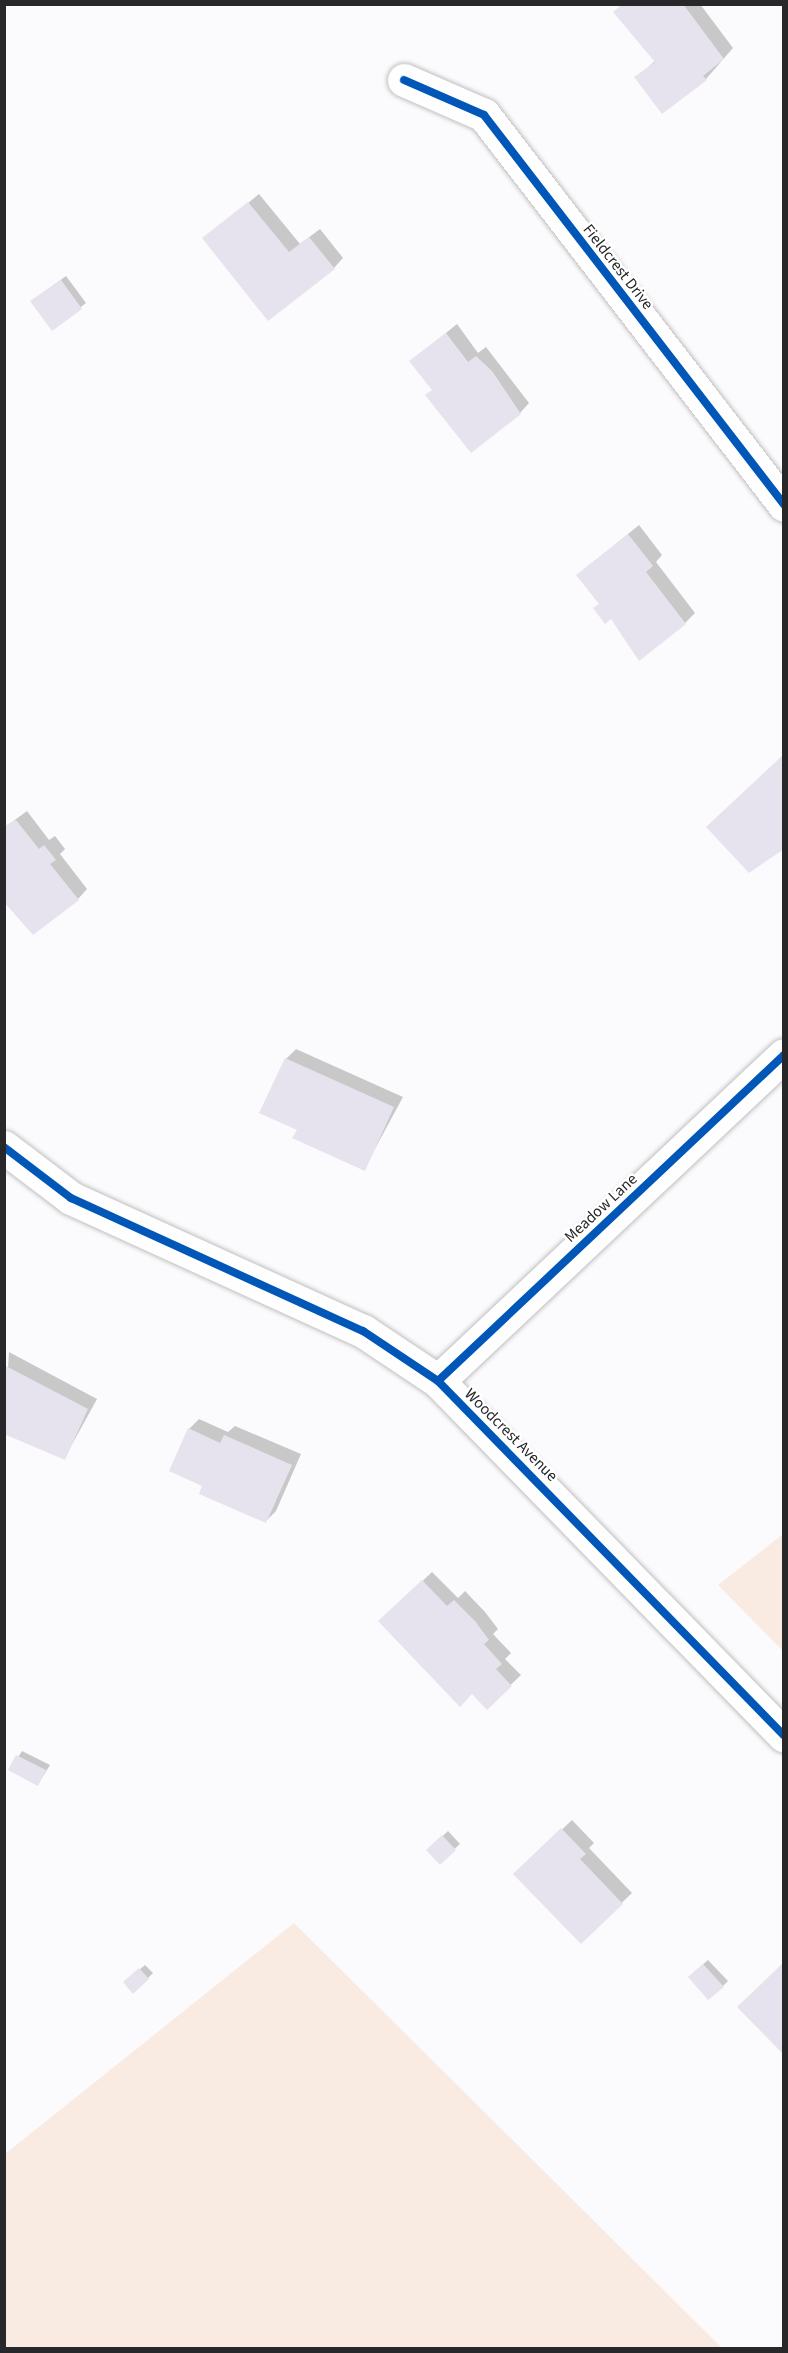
<!DOCTYPE html>
<html>
<head>
<meta charset="utf-8">
<style>
  body { margin:0 }
  #map { position:relative; width:788px; height:2353px; overflow:hidden; background:#fbfafc; font-family:"Source Sans 3",sans-serif }
  div>[style] { position:absolute }
  [style*='--x'] { left:calc(var(--x)*1px); top:calc(var(--y)*1px); width:calc(var(--w)*1px); rotate:calc(var(--a)*1deg) }
  .green>* { inset:0; background:#faebe2 }
  .shadow>* { inset:0; background:#0003 }
  .building>* { inset:0; background:#e6e3ee }
  .roads { filter:drop-shadow(0 0 2px #c0c0c1) drop-shadow(0 0 2px #c0c0c1) }
  .minor>* { height:33px; margin:-16.5px; padding:0 16.5px; transform-origin:16.5px; border-radius:16.5px; background:#fefeff }
  .cycleway>* { height:8px; margin:-4px; padding:0 4px; transform-origin:4px; border-radius:4px; background:#0057b8 }
  span { translate:-50% -50%; white-space:nowrap; text-align:center; line-height:1.15; -webkit-text-stroke:5px #fff; paint-order:stroke }
  .street-label { font-size:16px; color:#28282a }
  .frame { position:absolute; inset:0; border:6px solid #28282a; pointer-events:none }
</style>
</head>
<body>
<div id="map">
  <div class="green">
    <div style="clip-path:polygon(783px 1534px,783px 1651px,718px 1585px)"></div>
    <div style="clip-path:polygon(294px 1923px,722px 2348px,5px 2348px,5px 2154px)"></div>
  </div>
  <div class="shadow">
    <div style="clip-path:polygon(622px 4px,700px 4px,733px 48px,706px 79px,636px 78px,656px 60px)"></div>
    <div style="clip-path:polygon(259px 194px,300px 244px,320px 229px,343px 258px,334px 268px,204px 239px)"></div>
    <div style="clip-path:polygon(66px 276px,86px 303px,52px 329px,37px 297px)"></div>
    <div style="clip-path:polygon(457px 324px,478px 353px,486px 347px,529px 403px,520px 413px,433px 389px,411px 361px)"></div>
    <div style="clip-path:polygon(639px 525px,662px 555px,656px 562px,695px 613px,685px 623px,601px 603px,578px 575px)"></div>
    <div style="clip-path:polygon(27px 811px,49px 840px,55px 836px,65px 849px,60px 854px,87px 889px,78px 899px,4px 828px)"></div>
    <div style="clip-path:polygon(296px 1049px,403px 1097px,364px 1169px,299px 1129px,286px 1059px)"></div>
    <div style="clip-path:polygon(9px 1352px,97px 1399px,64px 1459px,4px 1432px)"></div>
    <div style="clip-path:polygon(199px 1419px,228px 1432px,235px 1426px,301px 1454px,276px 1511px,266px 1521px,204px 1485px,189px 1429px)"></div>
    <div style="clip-path:polygon(432px 1572px,458px 1598px,465px 1591px,485px 1612px,498px 1629px,493px 1634px,511px 1653px,505px 1659px,521px 1675px,487px 1708px,390px 1612px)"></div>
    <div style="clip-path:polygon(22px 1751px,50px 1765px,38px 1784px,10px 1770px)"></div>
    <div style="clip-path:polygon(572px 1820px,594px 1843px,589px 1848px,632px 1893px,581px 1942px,515px 1874px)"></div>
    <div style="clip-path:polygon(448px 1831px,460px 1844px,440px 1862px,428px 1850px)"></div>
    <div style="clip-path:polygon(708px 1960px,728px 1981px,723px 1986px,694px 1972px)"></div>
    <div style="clip-path:polygon(145px 1965px,153px 1973px,148px 1978px,130px 1978px)"></div>
  </div>
  <div class="building">
    <div style="clip-path:polygon(623px 4px,683px 4px,724px 59px,703px 76px,707px 80px,662px 114px,634px 77px,655px 62px,613px 12px)"></div>
    <div style="clip-path:polygon(248px 202px,289px 252px,309px 237px,335px 269px,268px 321px,202px 238px)"></div>
    <div style="clip-path:polygon(61px 280px,82px 309px,52px 331px,30px 301px)"></div>
    <div style="clip-path:polygon(446px 333px,468px 362px,476px 356px,492px 371px,521px 414px,471px 453px,425px 395px,432px 390px,409px 361px)"></div>
    <div style="clip-path:polygon(628px 534px,653px 566px,646px 572px,686px 624px,639px 661px,611px 619px,605px 624px,593px 608px,599px 604px,576px 575px)"></div>
    <div style="clip-path:polygon(784px 754px,784px 849px,749px 873px,706px 827px)"></div>
    <div style="clip-path:polygon(16px 820px,39px 849px,44px 845px,56px 860px,50px 864px,79px 900px,33px 935px,4px 902px,4px 826px)"></div>
    <div style="clip-path:polygon(285px 1058px,394px 1107px,365px 1171px,292px 1138px,297px 1130px,259px 1113px)"></div>
    <div style="clip-path:polygon(4px 1365px,88px 1409px,65px 1460px,4px 1434px)"></div>
    <div style="clip-path:polygon(188px 1428px,220px 1443px,224px 1435px,292px 1465px,266px 1523px,199px 1494px,202px 1486px,169px 1471px)"></div>
    <div style="clip-path:polygon(422px 1580px,447px 1606px,454px 1600px,475px 1621px,489px 1640px,484px 1644px,502px 1664px,496px 1669px,512px 1686px,487px 1710px,472px 1694px,460px 1707px,378px 1621px)"></div>
    <div style="clip-path:polygon(16px 1755px,46px 1770px,38px 1786px,8px 1770px)"></div>
    <div style="clip-path:polygon(561px 1828px,586px 1854px,580px 1859px,623px 1904px,581px 1944px,513px 1874px)"></div>
    <div style="clip-path:polygon(442px 1835px,456px 1850px,440px 1865px,426px 1850px)"></div>
    <div style="clip-path:polygon(784px 1962px,784px 2055px,737px 2007px)"></div>
    <div style="clip-path:polygon(703px 1964px,724px 1987px,708px 2000px,688px 1977px)"></div>
    <div style="clip-path:polygon(139px 1968px,149px 1979px,133px 1994px,123px 1982px)"></div>
  </div>
  <div class="roads">
    <div class="minor">
      <div style="--x:404;--y:80;--w:87;--a:23.6"></div>
      <div style="--x:484;--y:115;--w:492;--a:52.4"></div>
      <div style="--x:4;--y:1147;--w:84;--a:37.3"></div>
      <div style="--x:71;--y:1198;--w:321;--a:24.5"></div>
      <div style="--x:363;--y:1331;--w:90;--a:33.7"></div>
      <div style="--x:438;--y:1381;--w:495;--a:45.7"></div>
      <div style="--x:438;--y:1381;--w:475;--a:-43.3"></div>
    </div>
  </div>
  <div class="cycleway">
    <div style="--x:404;--y:80;--w:87;--a:23.6"></div>
    <div style="--x:484;--y:115;--w:492;--a:52.4"></div>
    <div style="--x:4;--y:1147;--w:84;--a:37.3"></div>
    <div style="--x:71;--y:1198;--w:321;--a:24.5"></div>
    <div style="--x:363;--y:1331;--w:90;--a:33.7"></div>
    <div style="--x:438;--y:1381;--w:495;--a:45.7"></div>
    <div style="--x:438;--y:1381;--w:475;--a:-43.3"></div>
  </div>
  <div class="street-label">
    <span style="left:618px;top:267px;rotate:52deg">Fieldcrest Drive</span>
    <span style="left:601px;top:1208px;rotate:-43deg">Meadow Lane</span>
    <span style="left:511px;top:1435px;rotate:45deg">Woodcrest Avenue</span>
  </div>
  <div class="frame"></div>
</div>
</body>
</html>
